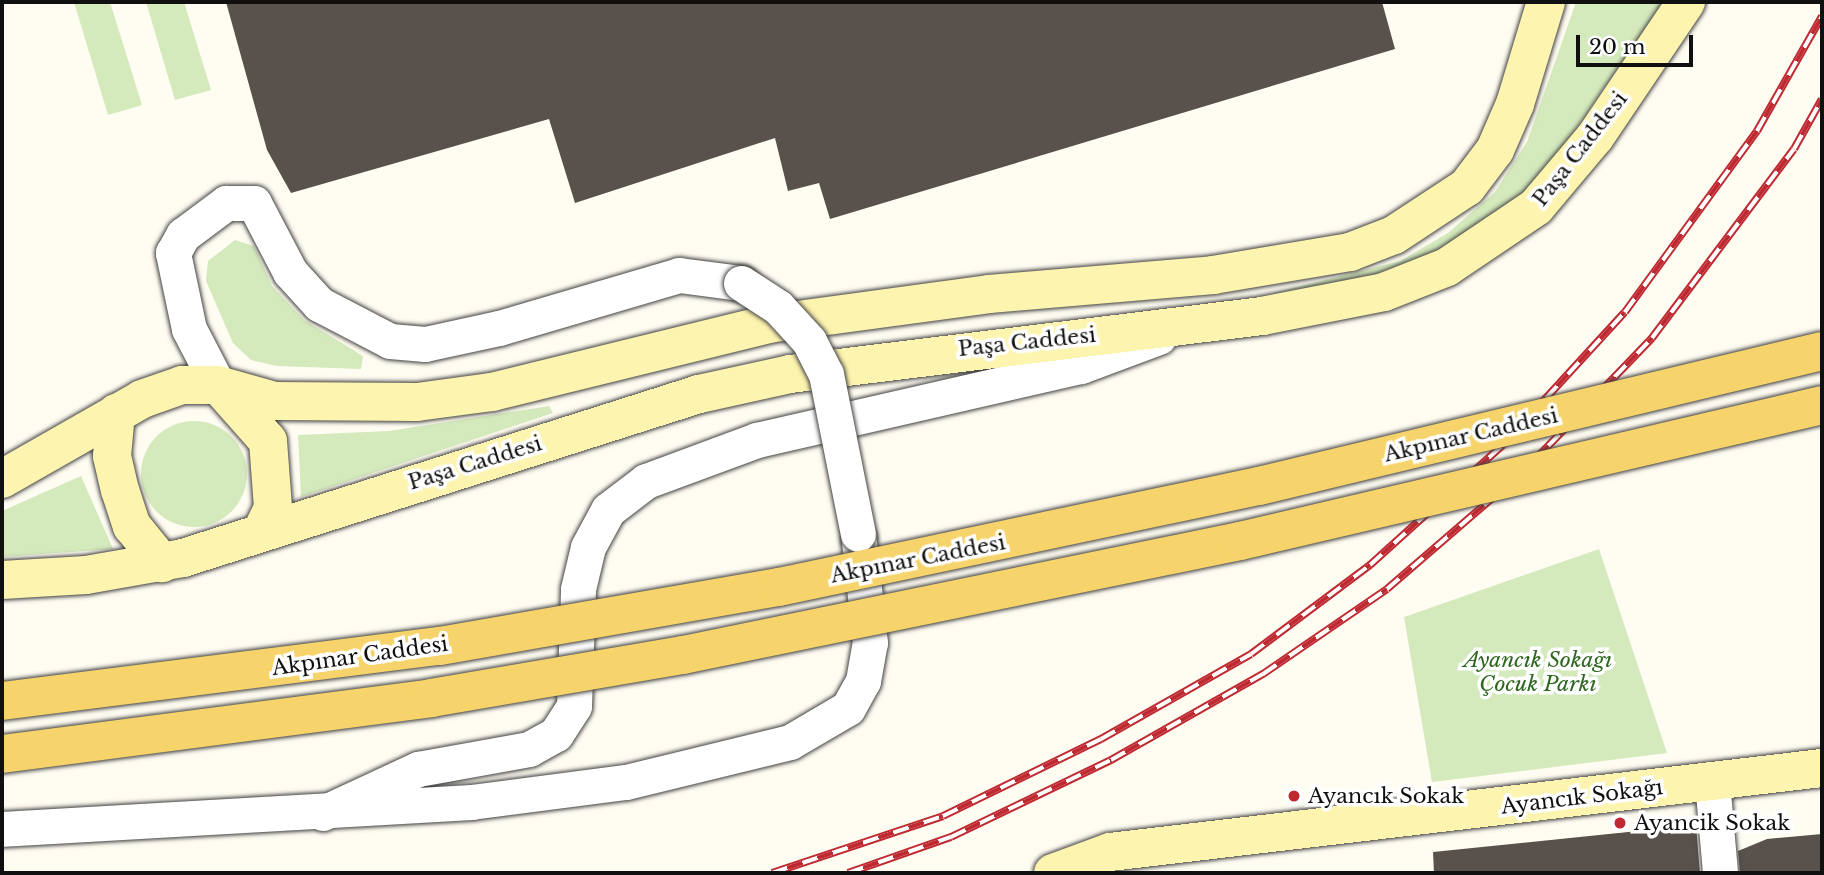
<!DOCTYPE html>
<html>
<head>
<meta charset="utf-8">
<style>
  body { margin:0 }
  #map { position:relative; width:1824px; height:875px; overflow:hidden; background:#fffcf2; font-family:"Libre Baskerville",serif }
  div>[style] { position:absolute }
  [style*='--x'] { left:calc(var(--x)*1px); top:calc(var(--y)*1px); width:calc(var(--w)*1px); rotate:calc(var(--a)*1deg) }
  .green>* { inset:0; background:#d4e9bc }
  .round { border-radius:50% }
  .building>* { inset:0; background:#58514c }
  .roads { filter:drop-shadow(0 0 2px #434343) drop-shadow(0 0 2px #434343) }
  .minor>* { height:35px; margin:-17.5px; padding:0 17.5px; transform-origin:17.5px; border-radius:17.5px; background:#fff }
  .secondary>* { height:38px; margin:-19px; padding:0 19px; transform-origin:19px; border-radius:19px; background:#fdf4af }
  .rail>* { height:8px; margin-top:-4px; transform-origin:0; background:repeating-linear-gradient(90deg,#fff 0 16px,#bf2931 0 32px); box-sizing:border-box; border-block:2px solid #bf2931 }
  .bridges { filter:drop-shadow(0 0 2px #434343) drop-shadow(0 0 2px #434343) }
  .minor-bridge>* { height:35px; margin:-17.5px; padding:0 17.5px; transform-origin:17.5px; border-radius:17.5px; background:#fff }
  .primary-bridge>* { height:38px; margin:-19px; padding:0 19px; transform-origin:19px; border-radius:19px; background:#f6d46b }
  .dots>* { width:19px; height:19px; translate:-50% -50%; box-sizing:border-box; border:4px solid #fff; border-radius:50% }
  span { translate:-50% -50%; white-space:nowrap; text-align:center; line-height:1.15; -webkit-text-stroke:7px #fff; paint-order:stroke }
  .street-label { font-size:21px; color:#101010 }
  .park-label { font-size:21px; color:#2f6720; font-style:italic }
  .poi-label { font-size:21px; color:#101010 }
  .left { translate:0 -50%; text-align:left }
  .frame { position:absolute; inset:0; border:4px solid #101010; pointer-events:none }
  .scale { position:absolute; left:1576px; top:35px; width:117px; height:32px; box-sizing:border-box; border:4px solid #101010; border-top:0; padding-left:9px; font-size:21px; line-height:24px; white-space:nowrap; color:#101010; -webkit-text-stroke:5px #fff; paint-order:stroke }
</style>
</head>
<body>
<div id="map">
  <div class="green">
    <div style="clip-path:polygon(74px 2px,110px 2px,142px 105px,108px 115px)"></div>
    <div style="clip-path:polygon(146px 2px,184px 2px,211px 90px,175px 100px)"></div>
    <div style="clip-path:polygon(1576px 2px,1663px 2px,1553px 162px,1513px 204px,1439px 251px,1371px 276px,1269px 294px,1400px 261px,1448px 233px,1495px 192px,1527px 142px)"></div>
    <div style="clip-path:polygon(235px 240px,254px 246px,272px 286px,304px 320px,363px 356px,361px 369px,277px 366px,251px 360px,233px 343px,206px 281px,208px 261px)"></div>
    <div style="clip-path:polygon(549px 406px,553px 413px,301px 497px,298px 435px,389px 431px)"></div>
    <div class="round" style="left:141px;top:421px;width:106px;height:106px"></div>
    <div style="clip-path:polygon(81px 476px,113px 549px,2px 557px,2px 511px)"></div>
    <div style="clip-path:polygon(1599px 549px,1667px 753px,1432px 782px,1404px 617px)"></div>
  </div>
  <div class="building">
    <div style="clip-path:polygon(226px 2px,1382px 2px,1395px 49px,830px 219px,819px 183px,788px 191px,775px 138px,575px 203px,549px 119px,291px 193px,267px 150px)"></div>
    <div style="clip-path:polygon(1696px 825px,1700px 873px,1434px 873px,1433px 852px)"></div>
    <div style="clip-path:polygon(1822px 834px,1822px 873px,1740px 873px,1738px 851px,1767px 839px)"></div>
  </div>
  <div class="roads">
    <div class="minor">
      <div style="--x:218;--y:385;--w:63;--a:-117.4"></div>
      <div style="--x:189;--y:329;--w:78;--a:-101.9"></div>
      <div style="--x:173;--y:253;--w:21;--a:-61"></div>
      <div style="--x:183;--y:235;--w:54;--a:-36.7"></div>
      <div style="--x:226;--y:203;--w:28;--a:0"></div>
      <div style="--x:254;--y:203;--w:78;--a:62.4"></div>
      <div style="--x:290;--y:272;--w:43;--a:47.8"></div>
      <div style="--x:319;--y:304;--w:80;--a:27.5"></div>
      <div style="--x:390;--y:341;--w:35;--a:5"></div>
      <div style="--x:425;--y:344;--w:76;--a:-12.2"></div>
      <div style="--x:499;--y:328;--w:188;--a:-16.4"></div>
      <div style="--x:679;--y:275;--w:63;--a:7.4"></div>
      <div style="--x:1712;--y:781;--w:92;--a:85"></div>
      <div style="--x:323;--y:813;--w:105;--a:-24.9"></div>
      <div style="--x:418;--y:769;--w:113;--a:-10.2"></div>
      <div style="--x:529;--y:749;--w:31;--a:-29"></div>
      <div style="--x:556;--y:734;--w:33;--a:-57"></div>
      <div style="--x:574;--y:706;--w:117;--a:-88"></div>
      <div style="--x:578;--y:589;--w:43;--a:-76.6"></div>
      <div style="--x:588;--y:547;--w:42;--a:-61.6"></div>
      <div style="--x:608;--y:510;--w:48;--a:-37.3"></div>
      <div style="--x:646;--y:481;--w:118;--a:-20.3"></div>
      <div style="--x:757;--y:440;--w:332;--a:-12.9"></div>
      <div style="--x:1081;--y:366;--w:83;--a:-20.4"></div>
      <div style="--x:2;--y:829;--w:470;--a:-3.3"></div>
      <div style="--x:471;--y:802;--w:156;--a:-7.4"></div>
      <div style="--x:626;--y:782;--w:169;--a:-13.7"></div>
      <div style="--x:790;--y:742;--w:67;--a:-30.4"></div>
      <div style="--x:848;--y:708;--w:31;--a:-61"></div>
      <div style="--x:863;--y:681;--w:39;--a:-80"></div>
      <div style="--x:870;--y:643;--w:103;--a:-96.2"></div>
    </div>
    <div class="secondary">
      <div style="--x:220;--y:387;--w:72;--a:48.4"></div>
      <div style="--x:268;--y:441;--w:67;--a:85.7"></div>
      <div style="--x:273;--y:508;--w:25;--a:116"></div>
      <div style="--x:116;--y:413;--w:43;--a:95.3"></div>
      <div style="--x:112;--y:456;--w:35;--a:77"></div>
      <div style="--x:120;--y:490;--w:38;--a:72"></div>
      <div style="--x:132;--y:526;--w:48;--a:51"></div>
      <div style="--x:2;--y:479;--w:161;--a:-29.7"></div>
      <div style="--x:142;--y:399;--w:42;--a:-19.3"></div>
      <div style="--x:182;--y:385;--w:36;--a:0"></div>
      <div style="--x:218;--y:385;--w:59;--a:15.7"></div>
      <div style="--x:275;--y:401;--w:142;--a:0.4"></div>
      <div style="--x:417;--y:402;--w:76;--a:-7.6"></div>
      <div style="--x:492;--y:392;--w:284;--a:-13.8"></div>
      <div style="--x:768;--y:324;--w:223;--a:-7.7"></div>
      <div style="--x:989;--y:294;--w:225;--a:-4.8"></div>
      <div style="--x:1213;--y:275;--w:139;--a:-9.5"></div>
      <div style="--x:1350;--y:252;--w:47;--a:-21.1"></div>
      <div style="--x:1394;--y:235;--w:87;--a:-33.3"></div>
      <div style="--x:1467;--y:187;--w:46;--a:-52.9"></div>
      <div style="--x:1495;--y:150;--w:50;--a:-66.5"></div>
      <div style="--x:1515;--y:104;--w:107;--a:-73.1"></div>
      <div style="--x:2;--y:580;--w:84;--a:-3.4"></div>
      <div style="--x:86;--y:575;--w:98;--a:-9.9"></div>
      <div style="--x:183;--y:558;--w:541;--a:-17.63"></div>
      <div style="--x:699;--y:394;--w:93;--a:-12.4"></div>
      <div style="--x:790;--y:374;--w:476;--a:-7"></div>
      <div style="--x:1262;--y:316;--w:124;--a:-11.1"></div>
      <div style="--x:1384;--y:292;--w:68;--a:-21.6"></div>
      <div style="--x:1447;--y:267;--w:107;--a:-34"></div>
      <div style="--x:1536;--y:207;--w:92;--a:-49.9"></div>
      <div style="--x:1595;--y:137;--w:163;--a:-56"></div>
      <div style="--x:1053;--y:873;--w:61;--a:-20.2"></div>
      <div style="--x:1110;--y:852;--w:717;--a:-6.73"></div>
    </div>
  </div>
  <div class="rail">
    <div style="--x:772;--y:873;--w:180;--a:-18.4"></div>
    <div style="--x:943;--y:816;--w:176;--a:-26"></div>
    <div style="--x:1101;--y:739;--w:172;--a:-29.5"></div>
    <div style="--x:1251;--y:654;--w:149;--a:-36.8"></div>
    <div style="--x:1370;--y:565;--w:179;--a:-42.1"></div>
    <div style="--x:1503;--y:445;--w:180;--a:-47.5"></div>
    <div style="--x:1625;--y:312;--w:224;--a:-53.9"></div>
    <div style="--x:1757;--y:131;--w:132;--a:-60.5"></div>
    <div style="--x:848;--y:873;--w:109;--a:-19.3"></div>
    <div style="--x:951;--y:837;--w:178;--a:-25.7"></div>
    <div style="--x:1111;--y:760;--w:175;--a:-29.5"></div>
    <div style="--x:1263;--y:674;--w:150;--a:-34.4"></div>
    <div style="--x:1387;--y:589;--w:184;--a:-40.8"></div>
    <div style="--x:1526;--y:469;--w:182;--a:-46.1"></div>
    <div style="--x:1652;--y:338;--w:236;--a:-53.1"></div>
    <div style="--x:1794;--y:149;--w:57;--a:-60.8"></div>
  </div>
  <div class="bridges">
    <div class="minor-bridge">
      <div style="--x:741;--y:283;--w:44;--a:33"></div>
      <div style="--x:778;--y:307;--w:46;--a:47.6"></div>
      <div style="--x:809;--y:341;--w:37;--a:63"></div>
      <div style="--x:826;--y:374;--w:163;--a:78.7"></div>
    </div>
    <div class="primary-bridge">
      <div style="--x:2;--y:701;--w:441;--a:-7.2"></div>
      <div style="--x:440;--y:646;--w:344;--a:-9.9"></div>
      <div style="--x:779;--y:587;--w:491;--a:-11.9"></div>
      <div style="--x:1259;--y:486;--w:579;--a:-13.48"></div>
      <div style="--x:2;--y:754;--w:433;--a:-7.4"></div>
      <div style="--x:431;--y:698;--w:256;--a:-9.7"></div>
      <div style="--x:683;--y:655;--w:569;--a:-11.57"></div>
      <div style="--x:1240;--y:541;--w:598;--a:-13.15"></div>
    </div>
  </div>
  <div class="dots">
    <div style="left:1294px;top:796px;background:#bf2931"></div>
    <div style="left:1620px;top:823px;background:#bf2931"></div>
  </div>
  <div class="street-label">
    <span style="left:1580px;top:149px;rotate:-52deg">Paşa Caddesi</span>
    <span style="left:1027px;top:342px;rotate:-6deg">Paşa Caddesi</span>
    <span style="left:1471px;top:435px;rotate:-13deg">Akpınar Caddesi</span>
    <span style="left:475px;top:463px;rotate:-17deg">Paşa Caddesi</span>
    <span style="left:918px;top:559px;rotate:-11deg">Akpınar Caddesi</span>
    <span style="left:360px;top:656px;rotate:-8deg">Akpınar Caddesi</span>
    <span style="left:1582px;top:797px;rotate:-7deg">Ayancık Sokağı</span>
  </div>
  <div class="park-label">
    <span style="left:1538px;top:672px">Ayancık Sokağı<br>Çocuk Parkı</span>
  </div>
  <div class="poi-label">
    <span class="left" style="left:1308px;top:796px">Ayancık Sokak</span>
    <span class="left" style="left:1634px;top:823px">Ayancik Sokak</span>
  </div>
  <div class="frame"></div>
  <div class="scale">20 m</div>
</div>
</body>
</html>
